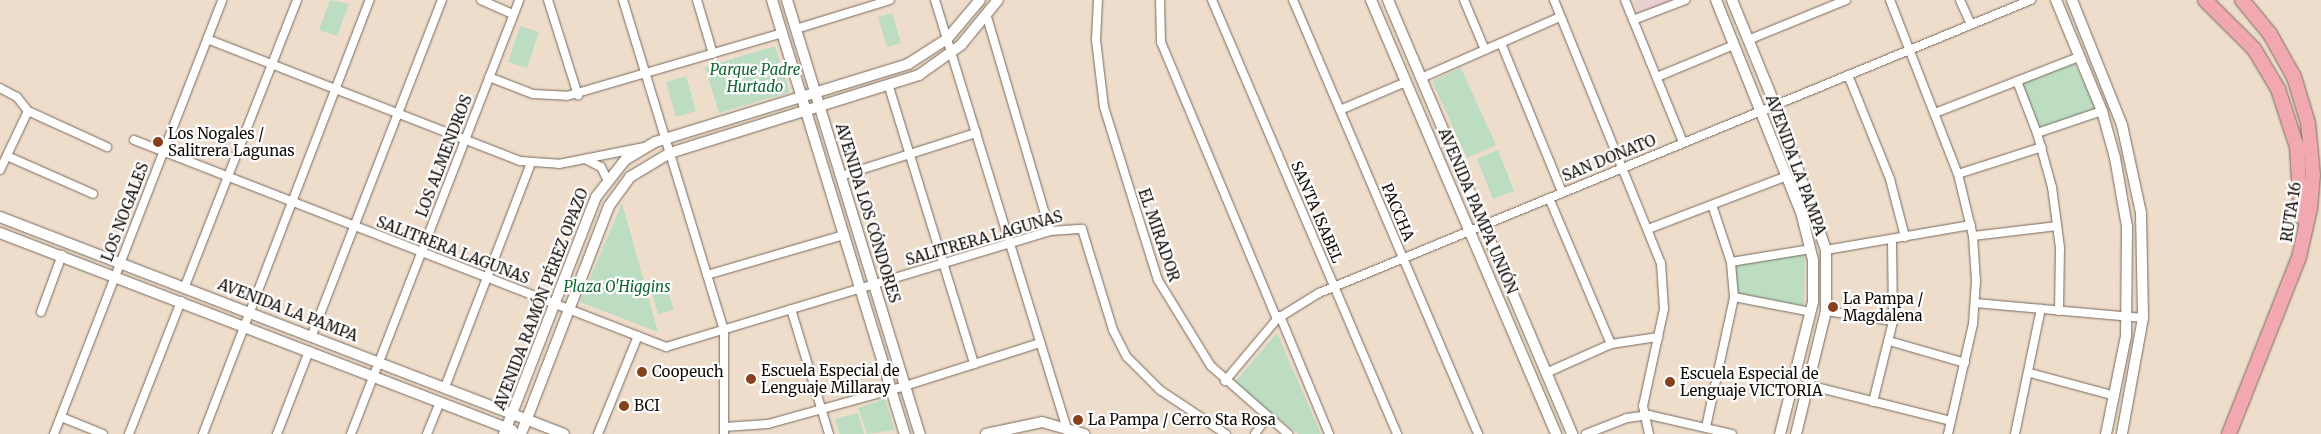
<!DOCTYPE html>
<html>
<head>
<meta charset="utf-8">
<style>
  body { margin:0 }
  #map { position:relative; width:2321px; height:434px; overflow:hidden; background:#efddcc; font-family:Merriweather,serif }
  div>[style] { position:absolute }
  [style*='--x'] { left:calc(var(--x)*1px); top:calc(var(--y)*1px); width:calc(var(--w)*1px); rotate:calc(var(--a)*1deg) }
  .education>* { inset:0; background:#ead0ce }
  .green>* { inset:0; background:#bcddc2 }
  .roads { filter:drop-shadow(0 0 1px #78695a) drop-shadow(0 0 1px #78695a) }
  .minor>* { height:8px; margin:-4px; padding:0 4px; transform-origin:4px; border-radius:4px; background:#fff }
  .tertiary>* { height:10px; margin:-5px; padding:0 5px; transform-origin:5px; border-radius:5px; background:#fff }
  .motorway>* { height:14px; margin:-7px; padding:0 7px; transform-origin:7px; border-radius:7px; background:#f1a8b0 }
  .dots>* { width:14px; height:14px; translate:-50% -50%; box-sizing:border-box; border:2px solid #fff; border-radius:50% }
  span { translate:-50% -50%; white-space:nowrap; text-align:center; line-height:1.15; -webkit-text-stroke:4.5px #fff; paint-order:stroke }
  .park-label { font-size:15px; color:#0f6631; font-style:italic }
  .poi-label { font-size:15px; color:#100a05 }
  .left { translate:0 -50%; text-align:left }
  .street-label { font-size:15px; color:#100a05 }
</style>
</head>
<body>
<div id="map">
  <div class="education">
    <div style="clip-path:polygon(1633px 0,1675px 0,1639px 15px)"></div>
  </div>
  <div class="green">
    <div style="clip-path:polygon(330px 0,349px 4px,337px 36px,319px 30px)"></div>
    <div style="clip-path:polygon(892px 13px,901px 43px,887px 47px,878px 17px)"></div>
    <div style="clip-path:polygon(520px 26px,539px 32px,527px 68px,508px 62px)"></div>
    <div style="clip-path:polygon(775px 46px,790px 92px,719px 113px,705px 67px)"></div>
    <div style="clip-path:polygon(2074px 62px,2096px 108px,2093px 112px,2043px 128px,2038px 126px,2022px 88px,2025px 82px)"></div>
    <div style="clip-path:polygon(1461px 68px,1496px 145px,1467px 158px,1432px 81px)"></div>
    <div style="clip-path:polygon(686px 76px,696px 111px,676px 117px,666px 82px)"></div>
    <div style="clip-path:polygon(1498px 150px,1514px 191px,1493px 199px,1477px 159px)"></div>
    <div style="clip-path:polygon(622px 203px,658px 332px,580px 302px)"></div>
    <div style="clip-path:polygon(1805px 254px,1804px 306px,1740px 294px,1736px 288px,1736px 264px)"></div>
    <div style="clip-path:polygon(665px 282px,674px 310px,658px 314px,650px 287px)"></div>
    <div style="clip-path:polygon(1277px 333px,1321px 434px,1298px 434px,1234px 383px)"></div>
    <div style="clip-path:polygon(885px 399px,895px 430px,867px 434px,858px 408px)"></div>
    <div style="clip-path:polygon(858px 413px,864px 434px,840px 434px,835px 419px)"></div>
  </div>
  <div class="roads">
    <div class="minor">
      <div style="--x:481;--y:0;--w:35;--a:24"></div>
      <div style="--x:548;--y:0;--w:100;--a:72.5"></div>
      <div style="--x:623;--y:0;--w:345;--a:73"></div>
      <div style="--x:724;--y:330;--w:104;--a:90"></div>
      <div style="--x:697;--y:0;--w:56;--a:73.5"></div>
      <div style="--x:935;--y:0;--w:453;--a:72.9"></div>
      <div style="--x:1098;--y:0;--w:40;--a:92.9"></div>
      <div style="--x:1096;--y:40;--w:67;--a:83.2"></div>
      <div style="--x:1104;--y:107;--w:181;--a:72.7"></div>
      <div style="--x:1158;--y:280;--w:101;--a:58.4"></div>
      <div style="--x:1211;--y:366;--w:103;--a:41.4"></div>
      <div style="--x:1160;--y:0;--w:42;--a:88.6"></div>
      <div style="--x:1161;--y:42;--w:300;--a:67.3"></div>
      <div style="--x:1212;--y:0;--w:472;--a:66.9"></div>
      <div style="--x:1293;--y:0;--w:472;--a:66.9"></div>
      <div style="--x:1464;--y:0;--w:54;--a:67.2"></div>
      <div style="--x:1554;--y:0;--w:284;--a:67.9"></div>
      <div style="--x:1661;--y:263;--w:46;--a:86.3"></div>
      <div style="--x:1664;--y:309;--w:99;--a:102.2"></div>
      <div style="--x:1643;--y:406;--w:29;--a:78"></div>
      <div style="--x:1625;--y:0;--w:153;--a:67.8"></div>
      <div style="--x:1890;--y:0;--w:187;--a:68.7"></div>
      <div style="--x:1958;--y:174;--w:64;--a:76.4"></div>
      <div style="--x:1973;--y:236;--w:45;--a:86.2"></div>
      <div style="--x:1976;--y:281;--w:43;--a:94"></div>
      <div style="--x:1973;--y:324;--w:113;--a:102.8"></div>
      <div style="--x:1960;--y:0;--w:27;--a:66"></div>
      <div style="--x:987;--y:17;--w:223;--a:73.6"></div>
      <div style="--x:1633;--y:20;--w:56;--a:-21"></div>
      <div style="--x:796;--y:29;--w:98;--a:-17.1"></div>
      <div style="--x:207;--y:39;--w:336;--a:21.3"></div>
      <div style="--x:520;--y:161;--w:39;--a:4"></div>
      <div style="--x:559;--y:164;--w:87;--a:-11.3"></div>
      <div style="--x:1748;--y:40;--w:106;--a:-22.2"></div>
      <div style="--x:1501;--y:43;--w:161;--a:67.7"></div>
      <div style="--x:1848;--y:75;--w:112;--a:68"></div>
      <div style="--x:1890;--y:179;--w:60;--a:75.5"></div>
      <div style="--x:489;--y:77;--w:47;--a:21.1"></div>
      <div style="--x:533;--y:94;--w:34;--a:3"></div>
      <div style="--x:567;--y:96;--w:225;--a:-16.3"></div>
      <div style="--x:1657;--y:77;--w:83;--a:-22.6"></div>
      <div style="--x:1421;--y:78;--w:152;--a:-23.7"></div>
      <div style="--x:2017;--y:81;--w:56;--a:69"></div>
      <div style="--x:2037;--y:133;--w:56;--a:74.5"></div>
      <div style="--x:2052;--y:187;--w:62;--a:82.5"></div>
      <div style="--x:2060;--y:248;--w:63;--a:90.9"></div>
      <div style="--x:889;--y:87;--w:290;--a:72.9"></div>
      <div style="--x:0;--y:88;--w:19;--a:28"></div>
      <div style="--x:17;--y:97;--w:18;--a:52"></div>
      <div style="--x:28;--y:111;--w:87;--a:24.5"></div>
      <div style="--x:1340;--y:110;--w:72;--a:-23"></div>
      <div style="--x:1935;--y:113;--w:155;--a:-21.3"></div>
      <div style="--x:2037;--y:133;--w:69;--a:-18.7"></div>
      <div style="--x:134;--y:140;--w:571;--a:21.26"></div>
      <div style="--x:666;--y:347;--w:401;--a:-16.8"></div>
      <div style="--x:1050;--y:231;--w:32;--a:-4"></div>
      <div style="--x:1082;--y:229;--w:106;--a:72.9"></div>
      <div style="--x:1113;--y:330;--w:30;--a:63"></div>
      <div style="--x:1127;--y:357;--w:47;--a:45"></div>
      <div style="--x:1160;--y:390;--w:79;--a:33.7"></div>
      <div style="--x:7;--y:156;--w:94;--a:23.8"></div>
      <div style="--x:585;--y:159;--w:18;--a:27"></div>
      <div style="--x:601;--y:167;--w:13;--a:63"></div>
      <div style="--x:0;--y:170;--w:65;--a:-64.6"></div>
      <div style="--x:1958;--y:174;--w:88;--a:-17.8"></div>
      <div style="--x:841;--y:176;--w:142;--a:-17.7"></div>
      <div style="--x:1549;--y:198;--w:159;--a:67"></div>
      <div style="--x:1648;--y:229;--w:149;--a:-20.9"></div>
      <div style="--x:1973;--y:236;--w:85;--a:-6.8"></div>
      <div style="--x:1826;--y:250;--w:147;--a:-9.8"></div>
      <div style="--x:1731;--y:262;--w:81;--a:-9.2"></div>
      <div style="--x:707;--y:275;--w:143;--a:-16.3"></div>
      <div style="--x:185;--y:286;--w:307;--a:-68.6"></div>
      <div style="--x:1734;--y:297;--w:78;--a:11"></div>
      <div style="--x:1975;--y:303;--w:169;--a:5.1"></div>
      <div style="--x:791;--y:309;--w:131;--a:73.1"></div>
      <div style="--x:1826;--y:311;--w:68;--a:8.5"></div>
      <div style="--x:41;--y:312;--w:61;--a:-69.8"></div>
      <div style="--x:1280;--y:316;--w:128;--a:67.4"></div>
      <div style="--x:312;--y:335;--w:359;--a:-68.8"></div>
      <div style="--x:1889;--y:341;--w:79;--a:16.1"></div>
      <div style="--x:1546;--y:373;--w:71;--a:-24"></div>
      <div style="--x:1611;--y:344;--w:48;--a:-8.5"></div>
      <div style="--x:2030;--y:373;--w:88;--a:15.1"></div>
      <div style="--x:1225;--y:381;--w:81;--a:-50"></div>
      <div style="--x:1277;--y:319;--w:49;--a:-31.8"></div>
      <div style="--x:1319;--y:293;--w:770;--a:-22.37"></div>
      <div style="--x:1808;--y:385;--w:147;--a:14.1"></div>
      <div style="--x:445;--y:387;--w:240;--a:-69"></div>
      <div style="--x:1873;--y:402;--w:83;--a:-76.1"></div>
      <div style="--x:1893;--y:321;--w:82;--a:-90.7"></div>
      <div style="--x:61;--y:417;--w:45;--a:22"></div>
      <div style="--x:724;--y:427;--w:44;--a:-3.9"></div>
      <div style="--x:768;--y:424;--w:142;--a:-15.5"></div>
      <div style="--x:905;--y:386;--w:142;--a:-17.7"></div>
      <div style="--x:1706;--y:427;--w:133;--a:-77.8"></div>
      <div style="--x:1734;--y:297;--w:35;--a:-95"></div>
      <div style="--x:1731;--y:262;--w:60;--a:-108.4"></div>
      <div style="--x:54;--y:434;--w:465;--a:-68.8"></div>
      <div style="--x:129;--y:434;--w:143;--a:-68.6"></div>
      <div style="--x:203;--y:434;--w:465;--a:-69"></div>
      <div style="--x:277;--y:434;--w:89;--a:-68.9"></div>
      <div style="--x:351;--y:434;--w:465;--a:-68.8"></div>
      <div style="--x:427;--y:434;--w:35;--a:-68"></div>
      <div style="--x:598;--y:434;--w:106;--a:-67.8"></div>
      <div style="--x:1255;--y:434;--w:21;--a:-55"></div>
      <div style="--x:1586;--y:434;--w:44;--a:-21.3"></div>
      <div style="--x:1627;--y:418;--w:22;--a:-8"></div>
      <div style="--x:1649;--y:415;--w:85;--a:12.9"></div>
      <div style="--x:2015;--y:434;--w:128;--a:-78.3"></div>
    </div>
    <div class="tertiary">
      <div style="--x:772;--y:0;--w:454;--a:73"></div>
      <div style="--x:787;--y:0;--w:454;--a:73"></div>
      <div style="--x:1371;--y:0;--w:472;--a:66.9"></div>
      <div style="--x:1388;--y:0;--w:471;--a:67"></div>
      <div style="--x:1716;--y:0;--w:228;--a:68.2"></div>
      <div style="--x:1801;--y:212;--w:49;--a:76"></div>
      <div style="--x:1813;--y:260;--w:42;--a:90"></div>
      <div style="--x:1813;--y:302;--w:136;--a:104"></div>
      <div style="--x:1732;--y:0;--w:113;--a:67.7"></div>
      <div style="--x:1775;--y:105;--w:154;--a:70.6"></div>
      <div style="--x:1826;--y:250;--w:61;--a:90"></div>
      <div style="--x:1826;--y:311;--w:127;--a:103.7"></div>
      <div style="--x:2056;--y:0;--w:120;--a:67.5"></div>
      <div style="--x:2102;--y:111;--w:49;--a:74.5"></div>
      <div style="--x:2115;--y:158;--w:70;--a:80.1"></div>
      <div style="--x:2127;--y:227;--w:109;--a:90.5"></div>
      <div style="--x:2126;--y:336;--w:100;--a:101.5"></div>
      <div style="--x:2072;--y:0;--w:135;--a:68.2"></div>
      <div style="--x:2122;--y:125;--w:90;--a:77.8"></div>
      <div style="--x:2141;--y:213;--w:105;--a:88.9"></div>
      <div style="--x:2143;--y:318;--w:118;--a:100.3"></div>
      <div style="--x:0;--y:217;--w:604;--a:21.04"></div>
      <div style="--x:0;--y:233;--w:549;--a:21.05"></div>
      <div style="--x:504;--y:434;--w:254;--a:-68.8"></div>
      <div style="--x:596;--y:197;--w:47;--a:-51.9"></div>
      <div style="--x:625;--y:160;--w:35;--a:-31"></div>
      <div style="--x:655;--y:142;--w:265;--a:-17.1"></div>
      <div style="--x:908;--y:64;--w:46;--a:-32.7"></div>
      <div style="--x:947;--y:39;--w:51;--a:-49.8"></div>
      <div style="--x:521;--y:434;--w:244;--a:-68.9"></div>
      <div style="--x:609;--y:206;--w:36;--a:-54"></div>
      <div style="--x:630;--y:177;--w:47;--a:-31"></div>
      <div style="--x:670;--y:153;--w:261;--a:-17.4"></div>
      <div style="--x:919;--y:75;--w:52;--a:-35.5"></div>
      <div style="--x:961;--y:45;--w:58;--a:-50.6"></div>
      <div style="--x:986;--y:434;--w:57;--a:-12.1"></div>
      <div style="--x:1042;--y:422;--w:44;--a:15.9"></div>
    </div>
    <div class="motorway">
      <div style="--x:2205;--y:0;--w:69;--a:45"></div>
      <div style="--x:2254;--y:49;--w:47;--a:59"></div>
      <div style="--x:2278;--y:89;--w:61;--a:71.9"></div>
      <div style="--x:2297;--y:147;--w:70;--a:86.7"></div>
      <div style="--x:2229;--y:434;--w:190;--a:-68.4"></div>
      <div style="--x:2299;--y:257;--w:49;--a:-77.1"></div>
      <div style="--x:2310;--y:209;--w:34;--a:-85"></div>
      <div style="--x:2313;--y:175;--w:52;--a:-95.5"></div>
      <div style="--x:2308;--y:123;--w:48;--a:-106.9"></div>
      <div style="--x:2294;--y:77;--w:49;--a:-119.2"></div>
      <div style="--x:2270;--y:34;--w:44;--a:-129.5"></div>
    </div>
  </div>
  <div class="dots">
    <div style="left:158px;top:142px;background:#86401b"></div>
    <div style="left:1833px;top:307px;background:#86401b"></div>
    <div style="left:642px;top:372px;background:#86401b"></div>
    <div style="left:751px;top:379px;background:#86401b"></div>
    <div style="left:1670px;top:382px;background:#86401b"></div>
    <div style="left:624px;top:406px;background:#86401b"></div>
    <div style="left:1078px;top:420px;background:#86401b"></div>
  </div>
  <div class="park-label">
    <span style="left:755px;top:78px">Parque Padre<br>Hurtado</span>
    <span style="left:617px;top:287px">Plaza O'Higgins</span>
  </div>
  <div class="poi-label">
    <span class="left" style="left:168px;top:142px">Los Nogales /<br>Salitrera Lagunas</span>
    <span class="left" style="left:1843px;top:307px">La Pampa /<br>Magdalena</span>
    <span class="left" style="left:761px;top:379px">Escuela Especial de<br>Lenguaje Millaray</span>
    <span class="left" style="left:652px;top:372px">Coopeuch</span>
    <span class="left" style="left:1680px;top:382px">Escuela Especial de<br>Lenguaje VICTORIA</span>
    <span class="left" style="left:634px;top:406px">BCI</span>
    <span class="left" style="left:1088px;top:420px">La Pampa / Cerro Sta Rosa</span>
  </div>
  <div class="street-label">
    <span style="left:444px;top:156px;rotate:-69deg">LOS ALMENDROS</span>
    <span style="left:1609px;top:158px;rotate:-22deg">SAN DONATO</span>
    <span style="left:1796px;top:165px;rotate:70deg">AVENIDA LA PAMPA</span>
    <span style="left:1478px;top:211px;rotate:67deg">AVENIDA PAMPA UNIÓN</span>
    <span style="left:125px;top:212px;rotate:-69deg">LOS NOGALES</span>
    <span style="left:1317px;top:212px;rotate:67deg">SANTA ISABEL</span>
    <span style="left:1398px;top:212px;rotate:67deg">PACCHA</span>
    <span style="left:2291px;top:212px;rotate:-81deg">RUTA 16</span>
    <span style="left:868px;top:213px;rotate:73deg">AVENIDA LOS CÓNDORES</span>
    <span style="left:1159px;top:235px;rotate:71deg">EL MIRADOR</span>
    <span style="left:984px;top:238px;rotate:-16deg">SALITRERA LAGUNAS</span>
    <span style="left:453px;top:250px;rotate:21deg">SALITRERA LAGUNAS</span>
    <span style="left:541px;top:299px;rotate:-69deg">AVENIDA RAMÓN PÉREZ OPAZO</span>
    <span style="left:288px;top:310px;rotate:21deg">AVENIDA LA PAMPA</span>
  </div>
</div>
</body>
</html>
